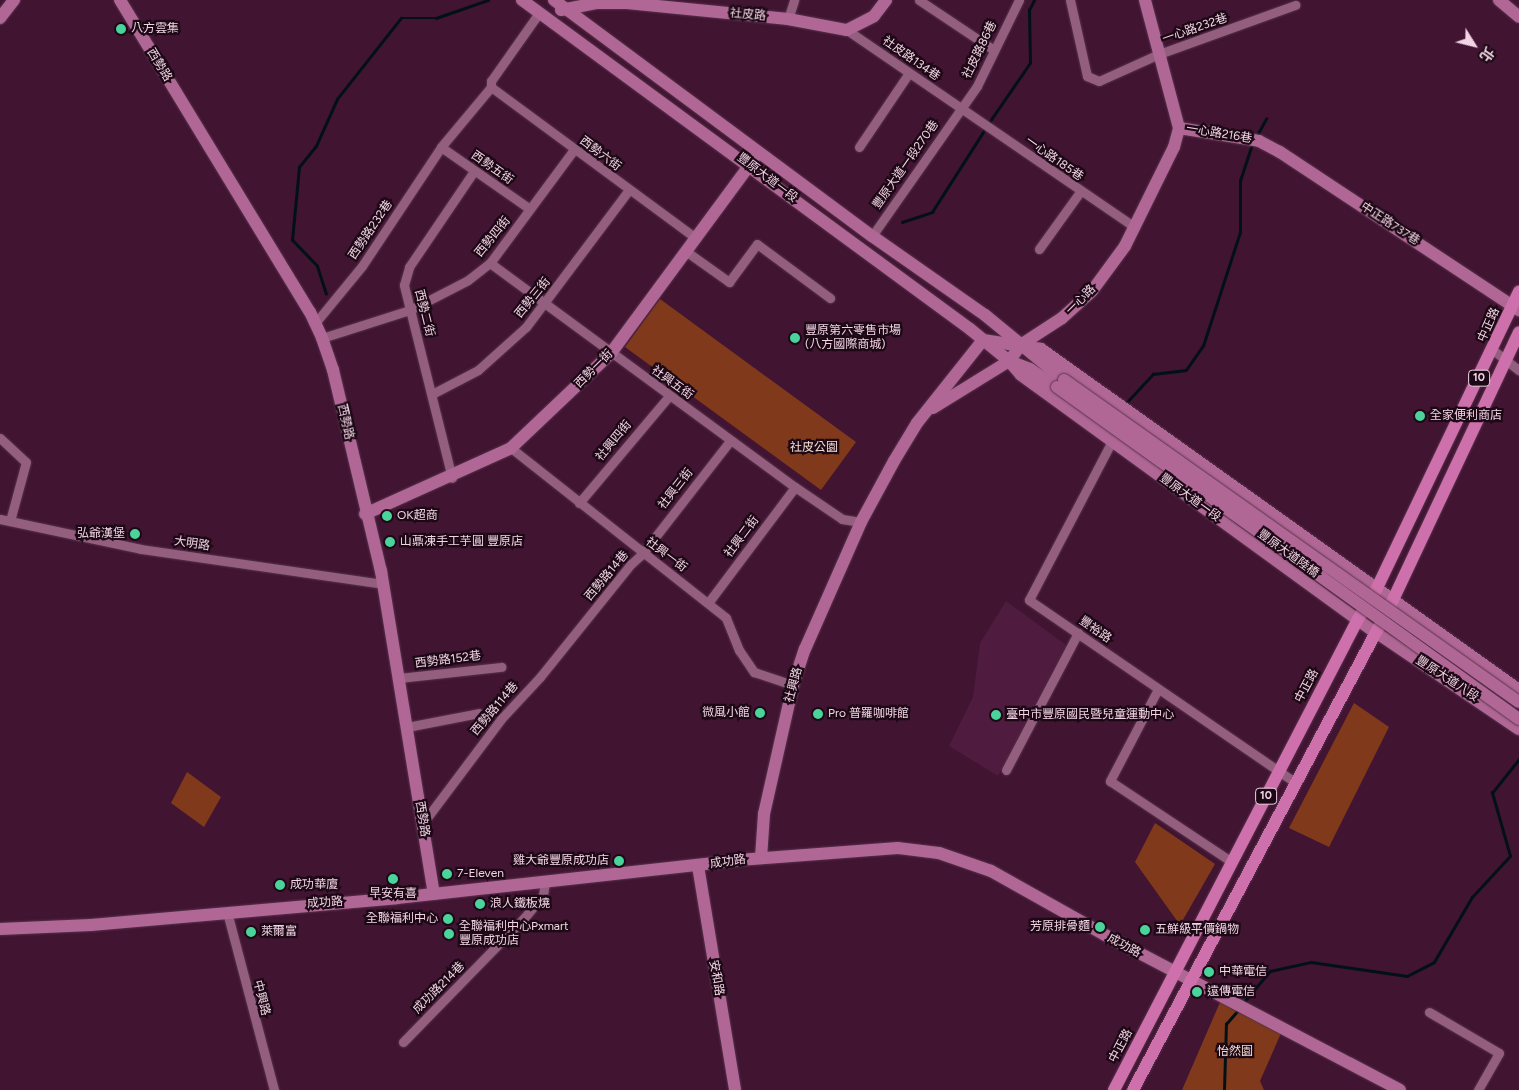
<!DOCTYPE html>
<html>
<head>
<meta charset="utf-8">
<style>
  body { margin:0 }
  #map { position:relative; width:1519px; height:1090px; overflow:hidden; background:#411432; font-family:Figtree,"Noto Sans TC",sans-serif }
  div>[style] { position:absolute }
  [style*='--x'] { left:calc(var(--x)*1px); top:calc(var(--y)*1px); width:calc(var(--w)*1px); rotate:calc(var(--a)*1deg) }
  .built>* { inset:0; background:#4f1b3e }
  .green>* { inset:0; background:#803a1b }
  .stream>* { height:2.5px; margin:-1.25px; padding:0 1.25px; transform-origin:1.25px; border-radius:1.25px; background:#021116 }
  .roads { filter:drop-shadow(0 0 1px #57334b) drop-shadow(0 0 1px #57334b) }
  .street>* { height:9px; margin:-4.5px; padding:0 4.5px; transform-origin:4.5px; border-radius:4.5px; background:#945f7f }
  .secondary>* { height:12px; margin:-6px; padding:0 6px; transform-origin:6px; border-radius:6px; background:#b16795 }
  .primary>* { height:12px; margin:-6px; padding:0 6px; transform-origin:6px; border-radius:6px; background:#ce70ab }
  .bridges { filter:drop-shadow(0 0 1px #57334b) drop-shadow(0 0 1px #57334b) }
  .secondary-bridge>* { height:12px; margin:-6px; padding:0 6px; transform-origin:6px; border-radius:6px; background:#b16795 }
  .dots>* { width:14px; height:14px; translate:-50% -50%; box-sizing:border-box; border:2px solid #1c0915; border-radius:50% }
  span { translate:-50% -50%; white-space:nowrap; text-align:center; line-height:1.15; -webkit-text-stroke:4.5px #1c0915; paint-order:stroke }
  .shield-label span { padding:1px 4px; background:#1c0915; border:1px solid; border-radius:4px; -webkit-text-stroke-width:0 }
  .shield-label { font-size:11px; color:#f2d4e5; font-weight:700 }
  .street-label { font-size:12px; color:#f2d4e5 }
  .poi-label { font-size:12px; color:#f2d4e5 }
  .left { translate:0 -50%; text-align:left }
  .right { translate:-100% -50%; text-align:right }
  .park-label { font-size:12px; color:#f6ddd3 }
  .north { position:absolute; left:1449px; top:20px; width:50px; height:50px; -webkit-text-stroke:4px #1c0915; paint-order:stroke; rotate:126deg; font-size:14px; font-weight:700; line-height:20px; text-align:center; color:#f2d4e5 }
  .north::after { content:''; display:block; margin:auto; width:18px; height:22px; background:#f2d4e5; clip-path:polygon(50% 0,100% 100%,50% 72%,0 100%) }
</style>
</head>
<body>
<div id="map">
  <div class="built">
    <div style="clip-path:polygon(1006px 601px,1066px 645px,998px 776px,949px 746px,973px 697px,980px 643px)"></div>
  </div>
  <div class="green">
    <div style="clip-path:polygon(660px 299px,856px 442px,821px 490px,625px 347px)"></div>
    <div style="clip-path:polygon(1354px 703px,1389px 727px,1329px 847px,1289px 828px)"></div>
    <div style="clip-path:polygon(187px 772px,221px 797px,204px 827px,171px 803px)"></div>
    <div style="clip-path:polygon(1155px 823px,1215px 864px,1180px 925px,1135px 862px)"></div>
    <div style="clip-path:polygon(1224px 993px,1285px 1024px,1260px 1081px,1264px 1090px,1182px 1090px)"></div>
  </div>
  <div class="stream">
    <div style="--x:988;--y:124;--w:74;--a:-55.5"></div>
    <div style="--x:1030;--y:63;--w:53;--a:-91.1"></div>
    <div style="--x:1029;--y:10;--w:11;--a:-63"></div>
    <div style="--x:1256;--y:137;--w:21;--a:-61"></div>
    <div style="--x:902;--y:222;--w:32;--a:-18"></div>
    <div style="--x:932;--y:212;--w:98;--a:-57.4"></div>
    <div style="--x:326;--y:294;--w:29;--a:-108"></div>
    <div style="--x:317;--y:266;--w:36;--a:-134"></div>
    <div style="--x:292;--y:240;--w:73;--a:-84.5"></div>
    <div style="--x:299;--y:167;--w:27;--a:-51"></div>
    <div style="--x:316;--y:146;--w:51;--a:-65.9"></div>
    <div style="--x:337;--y:99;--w:103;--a:-51.7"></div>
    <div style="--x:401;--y:18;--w:35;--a:0"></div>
    <div style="--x:436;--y:18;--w:55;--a:-19.1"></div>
    <div style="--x:1126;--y:403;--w:40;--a:-47"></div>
    <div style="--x:1153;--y:374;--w:33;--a:-7"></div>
    <div style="--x:1186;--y:370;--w:29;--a:-55"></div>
    <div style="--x:1203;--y:346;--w:120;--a:-72"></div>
    <div style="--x:1240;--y:232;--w:51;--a:-90"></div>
    <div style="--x:1240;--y:181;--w:39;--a:-72"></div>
    <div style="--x:1244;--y:1002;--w:40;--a:-50"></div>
    <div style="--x:1270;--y:971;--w:42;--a:-12.4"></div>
    <div style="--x:1311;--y:962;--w:97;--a:8.3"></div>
    <div style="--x:1407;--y:976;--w:30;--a:-27"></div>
    <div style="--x:1434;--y:962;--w:75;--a:-59.7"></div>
    <div style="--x:1472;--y:897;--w:56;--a:-47.2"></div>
    <div style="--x:1510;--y:856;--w:66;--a:-105.9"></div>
    <div style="--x:1492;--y:793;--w:43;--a:-51.5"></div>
    <div style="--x:1224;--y:1090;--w:66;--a:-88.3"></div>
    <div style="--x:1226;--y:1024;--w:20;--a:-49"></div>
  </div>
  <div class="roads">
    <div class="street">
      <div style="--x:919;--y:0;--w:90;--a:33.7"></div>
      <div style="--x:1070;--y:0;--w:78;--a:77.4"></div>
      <div style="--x:1087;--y:76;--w:13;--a:23"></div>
      <div style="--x:1099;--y:81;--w:66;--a:-24.2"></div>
      <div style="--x:1159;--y:54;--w:145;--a:-19.8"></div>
      <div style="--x:788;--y:19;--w:20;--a:-72"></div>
      <div style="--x:847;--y:30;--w:349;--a:34.4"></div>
      <div style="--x:491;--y:87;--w:255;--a:36.4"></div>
      <div style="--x:441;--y:147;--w:108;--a:34.9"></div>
      <div style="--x:859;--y:147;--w:89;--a:-56"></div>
      <div style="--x:872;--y:236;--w:183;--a:-55"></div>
      <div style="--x:977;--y:86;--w:96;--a:-64"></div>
      <div style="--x:1039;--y:249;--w:70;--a:-54.3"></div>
      <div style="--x:687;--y:252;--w:52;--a:35.5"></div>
      <div style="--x:729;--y:282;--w:47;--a:-53.6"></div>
      <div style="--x:757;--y:244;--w:91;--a:36.5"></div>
      <div style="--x:490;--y:263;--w:378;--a:36.3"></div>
      <div style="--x:795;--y:487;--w:57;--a:34.2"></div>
      <div style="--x:842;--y:519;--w:19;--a:9"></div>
      <div style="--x:316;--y:322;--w:72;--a:-50.6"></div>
      <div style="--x:362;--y:266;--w:143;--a:-56.4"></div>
      <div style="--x:441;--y:147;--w:78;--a:-50.2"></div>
      <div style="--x:491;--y:87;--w:6;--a:-90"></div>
      <div style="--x:491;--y:81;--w:83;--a:-54.8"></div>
      <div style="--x:322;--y:338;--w:92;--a:-17.7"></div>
      <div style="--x:410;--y:310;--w:65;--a:-27.3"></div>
      <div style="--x:468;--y:280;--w:28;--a:-38"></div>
      <div style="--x:490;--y:263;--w:139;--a:-53.5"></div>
      <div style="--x:1493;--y:350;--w:33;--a:38"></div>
      <div style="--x:432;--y:394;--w:52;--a:-27.6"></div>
      <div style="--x:478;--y:370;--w:64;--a:-41.9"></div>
      <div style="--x:526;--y:327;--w:170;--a:-53.1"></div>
      <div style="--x:0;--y:438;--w:35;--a:43"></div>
      <div style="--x:26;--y:462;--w:61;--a:105.2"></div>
      <div style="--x:1112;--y:441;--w:179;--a:117.6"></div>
      <div style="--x:1029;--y:600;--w:322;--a:34.4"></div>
      <div style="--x:511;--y:448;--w:274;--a:38.3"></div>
      <div style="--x:726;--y:618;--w:35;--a:68"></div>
      <div style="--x:739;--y:650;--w:27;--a:56"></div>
      <div style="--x:754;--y:672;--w:41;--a:18.4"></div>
      <div style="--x:452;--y:478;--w:199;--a:-104"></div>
      <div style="--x:404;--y:285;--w:19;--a:-74"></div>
      <div style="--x:409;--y:267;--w:116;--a:-55.9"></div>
      <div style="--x:579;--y:503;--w:140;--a:-49.9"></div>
      <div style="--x:0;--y:519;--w:144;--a:12"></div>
      <div style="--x:141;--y:549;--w:245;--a:8.2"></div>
      <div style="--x:708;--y:603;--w:145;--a:-53.1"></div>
      <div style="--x:399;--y:678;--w:103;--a:-6.2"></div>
      <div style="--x:1158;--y:689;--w:104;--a:117.6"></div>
      <div style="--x:1110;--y:781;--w:146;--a:33.6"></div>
      <div style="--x:407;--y:727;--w:73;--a:-11"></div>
      <div style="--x:1006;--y:770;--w:155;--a:-62.3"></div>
      <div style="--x:423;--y:823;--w:130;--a:-53.1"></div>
      <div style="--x:501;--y:719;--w:57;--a:-47.1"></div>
      <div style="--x:540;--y:677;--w:145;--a:-51.2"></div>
      <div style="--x:631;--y:564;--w:15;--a:-42"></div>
      <div style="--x:642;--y:554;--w:143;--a:-52.1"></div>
      <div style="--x:227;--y:912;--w:184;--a:75.2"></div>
      <div style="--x:1429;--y:1012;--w:81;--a:30.4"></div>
      <div style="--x:1499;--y:1053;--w:43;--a:119.6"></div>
      <div style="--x:403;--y:1042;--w:173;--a:-45.7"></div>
      <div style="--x:524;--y:918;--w:30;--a:-50"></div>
      <div style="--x:543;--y:895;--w:13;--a:-81"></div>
    </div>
    <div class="secondary">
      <div style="--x:120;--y:0;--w:365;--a:58.7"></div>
      <div style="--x:310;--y:312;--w:29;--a:65"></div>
      <div style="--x:322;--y:338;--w:34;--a:71"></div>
      <div style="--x:333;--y:370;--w:207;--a:76.6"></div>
      <div style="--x:381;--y:571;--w:327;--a:80.7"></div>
      <div style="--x:522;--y:0;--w:556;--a:36.29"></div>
      <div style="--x:970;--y:329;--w:50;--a:39.4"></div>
      <div style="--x:1009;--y:361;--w:18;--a:49"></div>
      <div style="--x:1021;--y:375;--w:436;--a:36"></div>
      <div style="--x:1374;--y:631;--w:175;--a:34.1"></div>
      <div style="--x:554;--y:0;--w:396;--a:36.6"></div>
      <div style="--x:872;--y:236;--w:138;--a:35"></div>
      <div style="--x:985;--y:315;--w:102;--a:39.4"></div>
      <div style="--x:1499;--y:0;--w:26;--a:40"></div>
      <div style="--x:561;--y:10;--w:37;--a:-11"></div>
      <div style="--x:597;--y:3;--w:30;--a:0"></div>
      <div style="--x:627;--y:3;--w:162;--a:5.7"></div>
      <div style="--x:788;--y:19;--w:60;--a:10.6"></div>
      <div style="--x:847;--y:30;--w:30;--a:-27"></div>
      <div style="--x:874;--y:16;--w:20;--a:-53"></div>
      <div style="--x:0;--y:18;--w:23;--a:-52"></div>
      <div style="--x:1179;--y:128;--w:81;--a:9.2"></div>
      <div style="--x:1259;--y:141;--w:24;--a:28"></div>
      <div style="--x:1280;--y:152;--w:287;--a:33.5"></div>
      <div style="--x:1012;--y:362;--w:19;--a:21"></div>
      <div style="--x:1030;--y:369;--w:32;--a:34"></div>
      <div style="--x:933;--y:408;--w:89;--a:-31.7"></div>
      <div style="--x:1009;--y:361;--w:21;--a:-53"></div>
      <div style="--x:1022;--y:344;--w:48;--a:-33"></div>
      <div style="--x:1062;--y:318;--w:40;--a:-42"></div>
      <div style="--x:1092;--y:291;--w:56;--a:-53.7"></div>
      <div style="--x:1125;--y:246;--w:110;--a:-63.7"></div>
      <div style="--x:1174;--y:147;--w:20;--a:-75"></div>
      <div style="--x:1179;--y:128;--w:132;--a:-104.9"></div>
      <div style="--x:365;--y:514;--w:160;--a:-24.3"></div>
      <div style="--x:511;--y:448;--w:138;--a:-43.5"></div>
      <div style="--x:611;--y:353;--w:241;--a:-53.6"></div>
      <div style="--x:761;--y:858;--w:44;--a:-86.1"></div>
      <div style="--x:764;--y:814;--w:132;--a:-77.3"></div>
      <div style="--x:793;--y:685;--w:38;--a:-72"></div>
      <div style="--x:805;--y:649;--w:139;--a:-66.2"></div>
      <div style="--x:861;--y:522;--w:69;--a:-61.6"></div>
      <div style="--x:894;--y:461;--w:44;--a:-58.8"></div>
      <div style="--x:917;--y:423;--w:106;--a:-51.5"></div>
      <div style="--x:983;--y:340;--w:59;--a:8.8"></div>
      <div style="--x:1041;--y:349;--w:587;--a:35.5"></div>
      <div style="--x:698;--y:866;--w:227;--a:80.6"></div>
      <div style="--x:0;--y:929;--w:91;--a:-2.5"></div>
      <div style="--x:91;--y:925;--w:307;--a:-5"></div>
      <div style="--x:397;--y:898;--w:344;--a:-6.3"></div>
      <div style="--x:739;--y:860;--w:159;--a:-4.3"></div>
      <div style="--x:898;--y:848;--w:41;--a:7"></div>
      <div style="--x:939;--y:853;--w:55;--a:19.1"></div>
      <div style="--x:991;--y:871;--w:131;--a:29.3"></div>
      <div style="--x:1105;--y:935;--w:333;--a:27.7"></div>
    </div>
    <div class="primary">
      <div style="--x:1114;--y:1090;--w:530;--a:-62.61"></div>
      <div style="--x:1358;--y:619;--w:34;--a:-58"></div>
      <div style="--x:1376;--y:590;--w:331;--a:-64.4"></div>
      <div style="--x:1133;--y:1090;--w:552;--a:-62.04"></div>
      <div style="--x:1392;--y:602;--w:298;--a:-64.8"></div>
    </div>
  </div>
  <div class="bridges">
    <div class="secondary-bridge">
      <div style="--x:1064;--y:380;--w:557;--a:35.29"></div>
      <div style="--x:1057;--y:387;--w:569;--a:35.7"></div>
    </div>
  </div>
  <div class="dots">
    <div style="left:121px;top:29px;background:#4ad49c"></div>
    <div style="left:795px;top:338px;background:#4ad49c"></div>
    <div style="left:1420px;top:416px;background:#4ad49c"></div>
    <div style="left:387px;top:516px;background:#4ad49c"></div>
    <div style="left:135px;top:534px;background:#4ad49c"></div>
    <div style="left:390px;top:542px;background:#4ad49c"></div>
    <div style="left:760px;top:713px;background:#4ad49c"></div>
    <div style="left:818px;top:714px;background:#4ad49c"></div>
    <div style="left:996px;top:715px;background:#4ad49c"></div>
    <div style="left:619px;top:861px;background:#4ad49c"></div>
    <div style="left:447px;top:874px;background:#4ad49c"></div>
    <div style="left:393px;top:879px;background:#4ad49c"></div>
    <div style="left:280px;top:885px;background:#4ad49c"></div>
    <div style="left:480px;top:904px;background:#4ad49c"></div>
    <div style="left:448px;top:919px;background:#4ad49c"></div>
    <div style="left:1100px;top:927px;background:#4ad49c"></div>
    <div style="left:1145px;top:930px;background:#4ad49c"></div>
    <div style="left:251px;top:932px;background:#4ad49c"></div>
    <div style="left:449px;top:934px;background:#4ad49c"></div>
    <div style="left:1209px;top:972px;background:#4ad49c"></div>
    <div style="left:1197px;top:992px;background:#4ad49c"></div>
  </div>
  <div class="shield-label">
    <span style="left:1479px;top:378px">10</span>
    <span style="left:1266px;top:796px">10</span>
  </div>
  <div class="street-label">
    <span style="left:748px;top:15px;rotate:5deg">社皮路</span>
    <span style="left:1195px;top:29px;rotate:-19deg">一心路232巷</span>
    <span style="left:980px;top:50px;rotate:-64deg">社皮路86巷</span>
    <span style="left:911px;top:59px;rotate:35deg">社皮路134巷</span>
    <span style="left:159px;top:65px;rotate:59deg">西勢路</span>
    <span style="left:1219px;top:134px;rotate:9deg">一心路216巷</span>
    <span style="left:600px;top:154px;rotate:37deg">西勢六街</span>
    <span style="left:1054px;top:159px;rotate:35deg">一心路185巷</span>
    <span style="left:906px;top:165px;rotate:-55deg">豐原大道一段270巷</span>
    <span style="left:492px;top:168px;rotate:35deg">西勢五街</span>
    <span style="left:767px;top:178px;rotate:37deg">豐原大道一段</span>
    <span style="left:1390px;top:224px;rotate:33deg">中正路737巷</span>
    <span style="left:371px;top:230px;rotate:-56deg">西勢路232巷</span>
    <span style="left:493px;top:237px;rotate:-51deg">西勢四街</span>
    <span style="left:533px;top:298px;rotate:-51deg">西勢三街</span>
    <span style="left:1081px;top:300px;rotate:-45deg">一心路</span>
    <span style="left:424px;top:313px;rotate:76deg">西勢二街</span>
    <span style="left:1489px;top:325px;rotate:-66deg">中正路</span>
    <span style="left:594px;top:369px;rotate:-45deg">西勢一街</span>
    <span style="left:672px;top:383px;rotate:36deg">社興五街</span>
    <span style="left:345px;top:422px;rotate:77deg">西勢路</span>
    <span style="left:614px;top:441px;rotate:-50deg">社興四街</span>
    <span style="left:676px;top:489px;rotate:-52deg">社興三街</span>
    <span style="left:1190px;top:498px;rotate:36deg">豐原大道一段</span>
    <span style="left:742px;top:537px;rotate:-53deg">社興二街</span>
    <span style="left:192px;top:544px;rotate:8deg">大明路</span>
    <span style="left:1288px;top:554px;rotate:36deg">豐原大道陸橋</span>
    <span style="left:666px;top:555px;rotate:37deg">社興一街</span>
    <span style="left:607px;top:576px;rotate:-50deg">西勢路14巷</span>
    <span style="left:1095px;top:630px;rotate:35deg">豐裕路</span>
    <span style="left:448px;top:660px;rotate:-7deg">西勢路152巷</span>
    <span style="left:1447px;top:679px;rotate:33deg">豐原大道八段</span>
    <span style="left:794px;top:685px;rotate:-75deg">社興路</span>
    <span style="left:1307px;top:686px;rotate:-62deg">中正路</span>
    <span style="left:495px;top:709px;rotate:-50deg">西勢路114巷</span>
    <span style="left:422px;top:819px;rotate:81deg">西勢路</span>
    <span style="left:728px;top:862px;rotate:-8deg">成功路</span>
    <span style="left:325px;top:903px;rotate:-4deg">成功路</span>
    <span style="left:1124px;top:946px;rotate:28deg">成功路</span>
    <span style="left:716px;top:978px;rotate:80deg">安和路</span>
    <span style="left:439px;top:988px;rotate:-45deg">成功路214巷</span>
    <span style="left:261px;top:998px;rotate:76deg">中興路</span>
    <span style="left:1121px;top:1046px;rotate:-62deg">中正路</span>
  </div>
  <div class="poi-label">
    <span class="left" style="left:131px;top:29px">八方雲集</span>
    <span class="left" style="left:805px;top:338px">豐原第六零售市場<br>(八方國際商城)</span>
    <span class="left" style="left:1430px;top:416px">全家便利商店</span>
    <span class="left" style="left:397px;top:516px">OK超商</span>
    <span class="right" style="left:125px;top:534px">弘爺漢堡</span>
    <span class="left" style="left:400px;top:542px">山薡凍手工芋圓 豐原店</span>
    <span class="right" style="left:750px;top:713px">微風小館</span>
    <span class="left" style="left:828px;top:714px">Pro 普羅咖啡館</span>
    <span class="left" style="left:1006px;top:715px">臺中市豐原國民暨兒童運動中心</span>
    <span class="right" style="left:609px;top:861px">雞大爺豐原成功店</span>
    <span class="left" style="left:457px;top:874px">7-Eleven</span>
    <span class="left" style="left:290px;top:885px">成功華廈</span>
    <span style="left:393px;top:894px">早安有喜</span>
    <span class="left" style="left:490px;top:904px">浪人鐵板燒</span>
    <span class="right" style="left:438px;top:919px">全聯福利中心</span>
    <span class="left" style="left:459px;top:934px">全聯福利中心Pxmart<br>豐原成功店</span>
    <span class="right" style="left:1090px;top:927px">芳原排骨麵</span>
    <span class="left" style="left:1155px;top:930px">五鮮級平價鍋物</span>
    <span class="left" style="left:261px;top:932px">萊爾富</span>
    <span class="left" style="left:1219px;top:972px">中華電信</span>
    <span class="left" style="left:1207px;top:992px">遠傳電信</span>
  </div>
  <div class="park-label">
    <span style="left:814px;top:448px">社皮公園</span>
    <span style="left:1235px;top:1052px">怡然園</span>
  </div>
  <div class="north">北</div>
</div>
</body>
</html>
